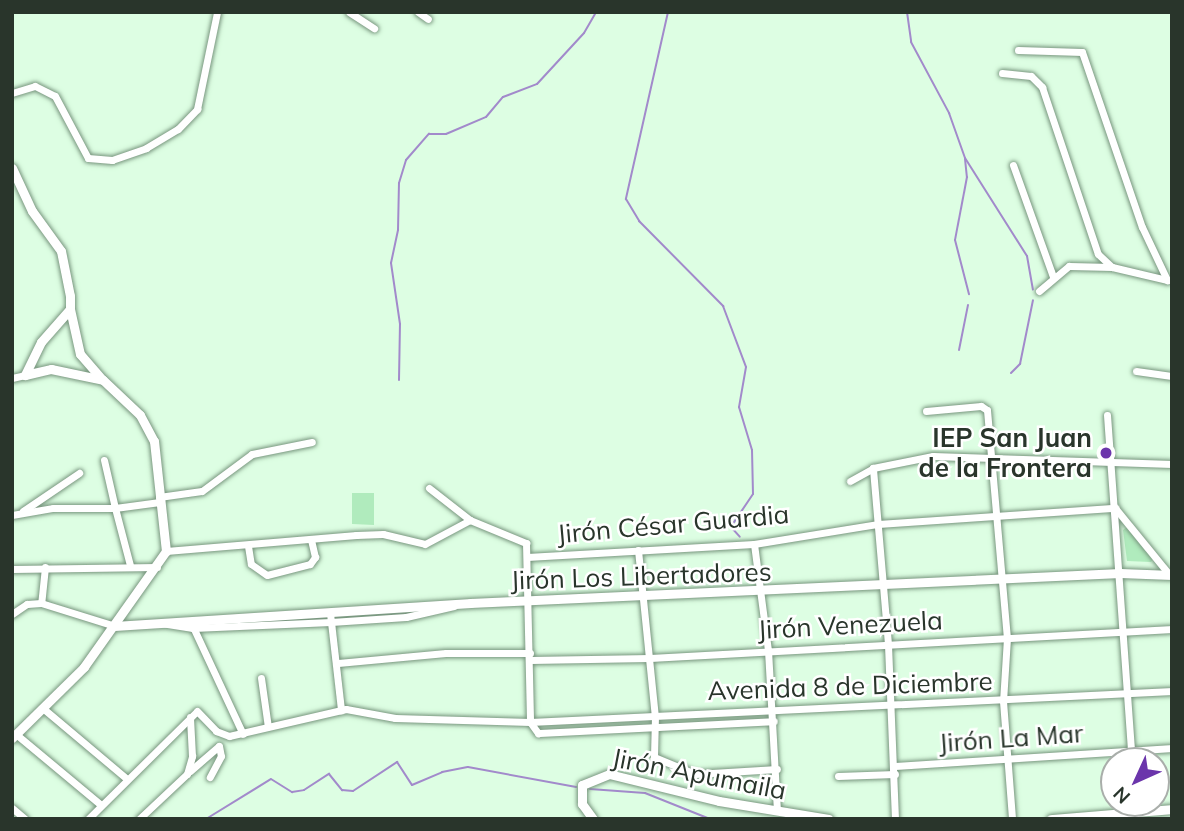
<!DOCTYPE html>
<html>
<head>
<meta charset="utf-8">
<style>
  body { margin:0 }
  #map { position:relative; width:1184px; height:831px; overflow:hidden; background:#ddfee3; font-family:Mulish,sans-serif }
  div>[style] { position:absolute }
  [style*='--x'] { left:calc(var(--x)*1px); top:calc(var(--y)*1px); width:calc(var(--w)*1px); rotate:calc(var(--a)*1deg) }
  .green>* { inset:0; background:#b0ebbd }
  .stream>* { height:2px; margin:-1px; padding:0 1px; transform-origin:1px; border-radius:1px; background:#a28acb }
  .roads { filter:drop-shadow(0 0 2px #78967e) drop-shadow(0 0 2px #78967e) }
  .minor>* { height:7px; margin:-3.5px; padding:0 3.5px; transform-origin:3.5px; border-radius:3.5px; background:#fff }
  .tertiary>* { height:9px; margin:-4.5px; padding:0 4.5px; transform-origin:4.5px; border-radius:4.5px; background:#fff }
  .dots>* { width:19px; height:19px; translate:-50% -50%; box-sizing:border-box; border:4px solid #fff; border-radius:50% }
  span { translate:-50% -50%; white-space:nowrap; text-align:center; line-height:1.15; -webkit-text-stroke:5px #fff; paint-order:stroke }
  .poi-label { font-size:26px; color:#29352b; font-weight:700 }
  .right { translate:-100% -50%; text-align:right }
  .street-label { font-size:26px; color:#29352b }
  .frame { position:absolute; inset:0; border:14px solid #29352b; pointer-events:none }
  .north { position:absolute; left:1100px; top:747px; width:70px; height:70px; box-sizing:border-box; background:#fff; border:2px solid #a9aeaa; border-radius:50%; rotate:225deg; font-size:19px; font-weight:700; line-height:28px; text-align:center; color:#29352b }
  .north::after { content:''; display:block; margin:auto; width:24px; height:32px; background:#6b35ab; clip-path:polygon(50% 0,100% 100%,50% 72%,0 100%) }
</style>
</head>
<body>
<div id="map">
  <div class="green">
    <div style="clip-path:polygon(352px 493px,374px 493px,374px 525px,352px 524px)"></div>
    <div style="clip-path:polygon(1127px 527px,1154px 557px,1151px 562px,1127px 561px,1123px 530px)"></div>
  </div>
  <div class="stream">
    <div style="--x:668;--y:12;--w:192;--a:102.7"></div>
    <div style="--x:626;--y:199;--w:26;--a:59"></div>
    <div style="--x:639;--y:221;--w:120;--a:45.3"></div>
    <div style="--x:723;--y:306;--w:65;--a:69.3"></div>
    <div style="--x:746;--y:367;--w:41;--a:99.9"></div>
    <div style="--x:739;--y:407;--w:45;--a:73.2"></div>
    <div style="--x:752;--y:450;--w:44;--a:88.7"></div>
    <div style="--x:753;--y:494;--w:40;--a:124"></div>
    <div style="--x:731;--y:527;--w:13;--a:48"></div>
    <div style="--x:907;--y:12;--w:30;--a:82"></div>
    <div style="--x:911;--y:42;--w:81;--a:61.8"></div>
    <div style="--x:949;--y:113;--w:48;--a:70.4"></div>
    <div style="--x:965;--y:158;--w:116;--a:57.7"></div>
    <div style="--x:1027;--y:256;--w:34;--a:80"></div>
    <div style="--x:965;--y:159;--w:18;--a:84"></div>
    <div style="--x:967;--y:177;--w:64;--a:100.8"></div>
    <div style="--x:955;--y:240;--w:56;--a:75.5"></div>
    <div style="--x:959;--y:350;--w:46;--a:-78.7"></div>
    <div style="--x:1011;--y:373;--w:13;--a:-45"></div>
    <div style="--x:1020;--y:364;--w:65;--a:-78.5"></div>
    <div style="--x:399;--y:380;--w:56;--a:-89"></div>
    <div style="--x:400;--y:324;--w:62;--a:-98.4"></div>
    <div style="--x:391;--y:263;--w:34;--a:-78"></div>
    <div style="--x:398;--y:230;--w:47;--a:-88.8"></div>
    <div style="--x:399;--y:183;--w:24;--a:-73"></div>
    <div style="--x:406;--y:160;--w:35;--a:-49"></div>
    <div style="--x:429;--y:134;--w:17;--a:0"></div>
    <div style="--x:446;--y:134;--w:43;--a:-23"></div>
    <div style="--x:486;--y:117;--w:26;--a:-50"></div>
    <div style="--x:503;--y:97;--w:36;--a:-21"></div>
    <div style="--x:537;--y:84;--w:69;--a:-47.3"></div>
    <div style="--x:584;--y:33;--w:24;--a:-60"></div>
    <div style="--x:590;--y:789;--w:55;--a:4.2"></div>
    <div style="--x:645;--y:793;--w:70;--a:21.8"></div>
    <div style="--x:206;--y:819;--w:76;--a:-31.6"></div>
    <div style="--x:271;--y:779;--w:25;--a:32"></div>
    <div style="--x:292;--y:792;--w:12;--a:-9"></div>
    <div style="--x:304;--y:790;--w:30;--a:-33"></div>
    <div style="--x:329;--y:774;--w:21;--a:51"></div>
    <div style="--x:342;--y:790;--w:11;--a:5"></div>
    <div style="--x:353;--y:791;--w:53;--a:-33.4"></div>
    <div style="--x:397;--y:762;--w:27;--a:57"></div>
    <div style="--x:412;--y:785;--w:33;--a:-23"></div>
    <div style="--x:442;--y:772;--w:26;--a:-11"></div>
    <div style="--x:468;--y:767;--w:110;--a:10.5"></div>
  </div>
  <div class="roads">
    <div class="minor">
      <div style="--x:349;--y:12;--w:30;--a:33"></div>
      <div style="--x:418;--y:12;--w:12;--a:35"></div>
      <div style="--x:1018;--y:50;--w:64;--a:1.8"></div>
      <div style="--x:1082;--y:52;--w:185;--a:71.1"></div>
      <div style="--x:1142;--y:227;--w:59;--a:64.7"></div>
      <div style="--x:1002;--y:73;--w:29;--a:6"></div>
      <div style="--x:1031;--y:76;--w:16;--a:45"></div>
      <div style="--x:1042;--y:87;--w:176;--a:71.5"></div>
      <div style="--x:1098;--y:254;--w:19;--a:43"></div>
      <div style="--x:1112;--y:267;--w:57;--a:13.3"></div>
      <div style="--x:12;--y:93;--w:24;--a:-17"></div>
      <div style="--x:35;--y:86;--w:22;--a:27"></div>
      <div style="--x:55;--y:96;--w:70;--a:62"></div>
      <div style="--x:88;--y:158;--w:24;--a:5"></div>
      <div style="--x:112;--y:160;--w:36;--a:-19"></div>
      <div style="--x:146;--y:148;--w:37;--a:-31"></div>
      <div style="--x:178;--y:129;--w:28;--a:-46"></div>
      <div style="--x:197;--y:109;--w:99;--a:-78.3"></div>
      <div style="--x:1013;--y:165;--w:119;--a:70.3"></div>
      <div style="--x:1039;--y:291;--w:39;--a:-40"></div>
      <div style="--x:1069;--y:266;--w:43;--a:1.3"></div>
      <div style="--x:1136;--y:371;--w:36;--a:8"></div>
      <div style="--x:12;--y:378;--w:13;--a:-13"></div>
      <div style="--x:926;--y:411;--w:55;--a:-5.2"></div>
      <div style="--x:981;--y:406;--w:7;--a:34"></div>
      <div style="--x:987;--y:410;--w:229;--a:85"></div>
      <div style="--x:1007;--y:638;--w:63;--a:93.6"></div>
      <div style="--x:1003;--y:701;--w:118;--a:85.6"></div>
      <div style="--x:1107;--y:415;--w:347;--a:85.9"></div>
      <div style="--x:104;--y:460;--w:49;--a:77.1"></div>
      <div style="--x:115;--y:508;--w:45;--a:-7.6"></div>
      <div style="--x:850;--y:481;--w:26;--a:-29"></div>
      <div style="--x:429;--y:488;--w:52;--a:38"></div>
      <div style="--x:470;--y:520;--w:61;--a:22.3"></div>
      <div style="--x:526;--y:543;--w:179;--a:88.7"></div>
      <div style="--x:530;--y:722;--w:14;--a:54"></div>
      <div style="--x:538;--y:733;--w:236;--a:-2.9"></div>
      <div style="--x:159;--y:497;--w:43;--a:-7.9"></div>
      <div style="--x:202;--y:491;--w:62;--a:-36.5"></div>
      <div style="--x:252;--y:454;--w:61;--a:-11.3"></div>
      <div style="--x:23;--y:511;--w:68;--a:-34.2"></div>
      <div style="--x:12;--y:515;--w:42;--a:-9.7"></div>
      <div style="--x:53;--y:508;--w:62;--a:0"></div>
      <div style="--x:115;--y:508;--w:59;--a:75.3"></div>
      <div style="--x:754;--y:544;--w:107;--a:82.5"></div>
      <div style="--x:768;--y:650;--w:160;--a:86.8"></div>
      <div style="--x:248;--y:546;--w:18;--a:81"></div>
      <div style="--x:251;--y:564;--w:19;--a:35"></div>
      <div style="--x:267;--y:575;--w:44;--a:-14.3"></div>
      <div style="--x:310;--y:564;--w:9;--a:-54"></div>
      <div style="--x:315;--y:557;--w:17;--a:-103"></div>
      <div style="--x:638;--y:550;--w:167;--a:84.2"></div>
      <div style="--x:655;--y:716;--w:41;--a:91.4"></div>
      <div style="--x:654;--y:757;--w:44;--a:22.5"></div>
      <div style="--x:695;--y:774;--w:82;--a:-3.5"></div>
      <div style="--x:166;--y:551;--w:191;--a:-4.8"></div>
      <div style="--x:356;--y:535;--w:27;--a:-2"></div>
      <div style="--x:383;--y:534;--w:43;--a:13.4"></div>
      <div style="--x:425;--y:544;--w:51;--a:-28.1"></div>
      <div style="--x:527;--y:557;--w:227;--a:-3.3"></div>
      <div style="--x:754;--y:544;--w:126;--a:-9.2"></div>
      <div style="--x:878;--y:524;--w:238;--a:-3.9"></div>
      <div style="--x:1115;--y:508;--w:84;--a:50.8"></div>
      <div style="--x:45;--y:567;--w:36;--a:96"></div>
      <div style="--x:41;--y:603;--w:77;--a:17.3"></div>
      <div style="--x:12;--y:569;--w:145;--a:-0.8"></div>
      <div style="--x:330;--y:613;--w:98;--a:83.5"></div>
      <div style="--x:12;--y:614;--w:18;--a:-34"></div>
      <div style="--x:27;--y:604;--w:14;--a:-4"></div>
      <div style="--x:161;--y:623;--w:32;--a:9"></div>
      <div style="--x:193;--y:628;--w:138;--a:-2.5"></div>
      <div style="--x:331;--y:622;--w:75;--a:-3.8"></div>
      <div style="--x:406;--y:617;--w:49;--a:-12.9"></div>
      <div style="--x:193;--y:627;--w:118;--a:65"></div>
      <div style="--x:530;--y:660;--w:120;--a:-1"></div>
      <div style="--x:650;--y:658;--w:523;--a:-3.18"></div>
      <div style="--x:338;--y:663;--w:108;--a:-5.3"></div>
      <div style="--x:446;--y:653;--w:84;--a:0"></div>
      <div style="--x:261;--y:678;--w:49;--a:81.9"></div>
      <div style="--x:45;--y:710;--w:107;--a:40.1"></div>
      <div style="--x:17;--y:735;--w:109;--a:39.8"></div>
      <div style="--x:895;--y:766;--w:278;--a:-3.7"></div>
      <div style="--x:190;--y:771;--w:38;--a:-41"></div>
      <div style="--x:219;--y:746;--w:10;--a:79"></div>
      <div style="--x:221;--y:756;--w:24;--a:118"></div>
      <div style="--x:838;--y:776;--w:57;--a:-2"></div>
      <div style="--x:1135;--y:803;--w:16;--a:90"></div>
      <div style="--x:12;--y:808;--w:17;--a:40"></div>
      <div style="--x:88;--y:819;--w:153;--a:-44.7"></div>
      <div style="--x:197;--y:711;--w:28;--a:46"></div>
      <div style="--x:216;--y:731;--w:14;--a:21"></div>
      <div style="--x:229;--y:736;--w:120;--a:-13"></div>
      <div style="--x:346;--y:709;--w:50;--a:10.4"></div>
      <div style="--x:395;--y:718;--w:135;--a:1.7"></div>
      <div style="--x:530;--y:722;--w:643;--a:-2.76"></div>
      <div style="--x:139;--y:819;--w:66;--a:-43.2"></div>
      <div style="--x:187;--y:774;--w:19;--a:-74"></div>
      <div style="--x:192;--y:756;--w:39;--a:-93"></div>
      <div style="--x:895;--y:819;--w:175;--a:-92.3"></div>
      <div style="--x:888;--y:644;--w:177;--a:-94.9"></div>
      <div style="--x:873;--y:468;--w:61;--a:-11.3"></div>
      <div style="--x:933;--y:456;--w:239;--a:1.9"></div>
    </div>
    <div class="tertiary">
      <div style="--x:12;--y:168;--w:47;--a:65.1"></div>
      <div style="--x:32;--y:211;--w:49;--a:54.1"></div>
      <div style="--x:61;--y:251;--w:46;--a:78.7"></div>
      <div style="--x:70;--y:296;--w:13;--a:90"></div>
      <div style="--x:70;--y:309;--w:44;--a:131.3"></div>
      <div style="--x:41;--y:342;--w:37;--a:116"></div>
      <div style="--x:25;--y:375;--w:27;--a:-13"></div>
      <div style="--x:51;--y:369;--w:53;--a:11.9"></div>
      <div style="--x:103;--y:380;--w:51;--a:43.4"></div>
      <div style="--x:140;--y:415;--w:30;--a:62"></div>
      <div style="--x:154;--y:441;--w:111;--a:83.8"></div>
      <div style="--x:166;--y:551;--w:142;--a:125.3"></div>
      <div style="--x:84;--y:667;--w:101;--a:135.4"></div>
      <div style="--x:70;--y:309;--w:46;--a:77.5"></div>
      <div style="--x:80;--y:354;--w:33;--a:49"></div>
      <div style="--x:115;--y:626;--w:356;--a:-3.7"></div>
      <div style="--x:470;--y:603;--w:651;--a:-2.64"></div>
      <div style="--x:1120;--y:573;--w:52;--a:2.2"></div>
      <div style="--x:593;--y:819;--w:19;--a:-126"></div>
      <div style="--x:582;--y:804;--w:19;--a:-90"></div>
      <div style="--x:582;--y:785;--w:29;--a:-22"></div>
      <div style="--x:609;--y:774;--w:113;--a:13.8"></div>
      <div style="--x:719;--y:801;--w:111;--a:9.3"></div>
      <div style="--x:1051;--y:819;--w:121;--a:-4.7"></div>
    </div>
  </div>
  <div class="dots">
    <div style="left:1106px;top:453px;background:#6b35ab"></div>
  </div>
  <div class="poi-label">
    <span class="right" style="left:1092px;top:453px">IEP San Juan<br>de la Frontera</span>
  </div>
  <div class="street-label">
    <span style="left:673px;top:524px;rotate:-5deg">Jirón César Guardia</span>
    <span style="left:641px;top:576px;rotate:-2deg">Jirón Los Libertadores</span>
    <span style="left:850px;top:625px;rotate:-3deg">Jirón Venezuela</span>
    <span style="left:850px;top:686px;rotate:-2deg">Avenida 8 de Diciembre</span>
    <span style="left:1011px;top:738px;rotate:-4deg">Jirón La Mar</span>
    <span style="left:699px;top:774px;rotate:11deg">Jirón Apumaila</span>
  </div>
  <div class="frame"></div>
  <div class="north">N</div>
</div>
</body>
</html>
